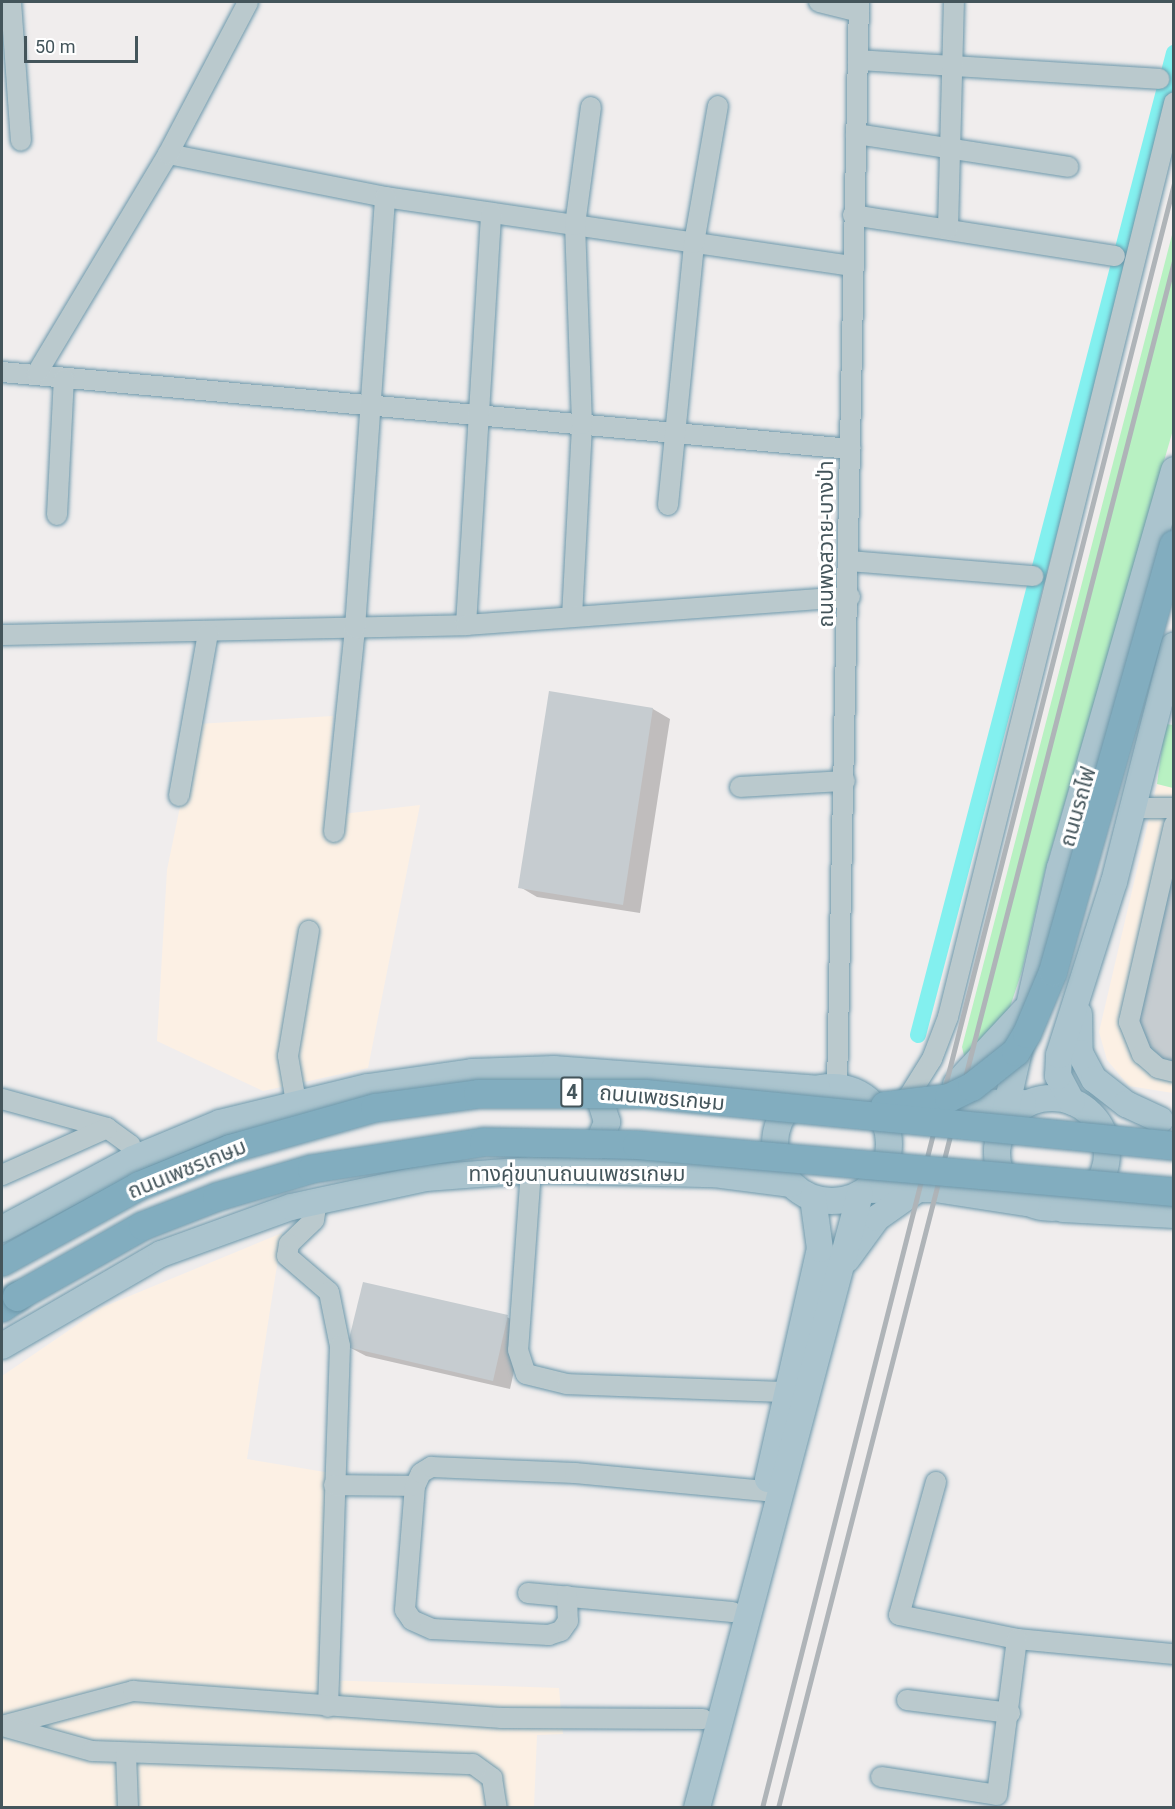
<!DOCTYPE html>
<html>
<head>
<meta charset="utf-8">
<style>
  body { margin:0 }
  #map { position:relative; width:1175px; height:1809px; overflow:hidden; background:#f0eded; font-family:Roboto,"Noto Sans Thai",sans-serif }
  div>[style] { position:absolute }
  [style*='--x'] { left:calc(var(--x)*1px); top:calc(var(--y)*1px); width:calc(var(--w)*1px); rotate:calc(var(--a)*1deg) }
  .commercial>* { inset:0; background:#fcf0e4 }
  .green>* { inset:0; background:#b8f1c2 }
  .shadow>* { inset:0; background:#0003 }
  .canal>* { height:16px; margin:-8px; padding:0 8px; transform-origin:8px; border-radius:8px; background:#83f0ef }
  .building>* { inset:0; background:#c6ccd0 }
  .roads { filter:drop-shadow(0 0 2px #6d98ab) drop-shadow(0 0 2px #6d98ab) }
  .minor>* { height:20px; margin:-10px; padding:0 10px; transform-origin:10px; border-radius:10px; background:#bac9cd }
  .major>* { height:26px; margin:-13px; padding:0 13px; transform-origin:13px; border-radius:13px; background:#abc4ce }
  .major>.ring { margin:-13px; padding:0; box-sizing:content-box; background:none; border:26px solid #abc4ce; border-radius:50% }
  .highway>* { height:28px; margin:-14px; padding:0 14px; transform-origin:14px; border-radius:14px; background:#82adbf }
  .rail>* { height:4.5px; margin:-2.25px; padding:0 2.25px; transform-origin:2.25px; border-radius:2.25px; background:#afb4b8 }
  .bridges { filter:drop-shadow(0 0 2px #6d98ab) drop-shadow(0 0 2px #6d98ab) }
  .highway-bridge>* { height:28px; margin:-14px; padding:0 14px; transform-origin:14px; border-radius:14px; background:#82adbf }
  span { translate:-50% -50%; white-space:nowrap; text-align:center; line-height:1.15; -webkit-text-stroke:6px #fff; paint-order:stroke }
  .shield-label span { padding:2px 4px; background:#fff; border:2px solid; border-radius:4px; -webkit-text-stroke-width:0 }
  .shield-label { font-size:20px; color:#44555b; font-weight:700 }
  .street-label { font-size:21px; color:#44555b }
  .frame { position:absolute; inset:0; border:3px solid #44555b; pointer-events:none }
  .scale { position:absolute; left:24px; top:36px; width:114px; height:27px; box-sizing:border-box; border:3px solid #44555b; border-top:0; padding-left:8px; font-size:18px; line-height:21px; white-space:nowrap; color:#44555b; -webkit-text-stroke:4px #fff; paint-order:stroke }
</style>
</head>
<body>
<div id="map">
  <div class="commercial">
    <div style="clip-path:polygon(333px 716px,325px 816px,420px 805px,368px 1068px,263px 1091px,157px 1041px,167px 870px,197px 724px)"></div>
    <div style="clip-path:polygon(1157px 784px,1173px 788px,1173px 1093px,1129px 1086px,1107px 1060px,1099px 1032px)"></div>
    <div style="clip-path:polygon(282px 1233px,247px 1459px,331px 1473px,322px 1680px,559px 1688px,563px 1734px,537px 1735px,534px 1807px,2px 1807px,2px 1376px,103px 1307px)"></div>
  </div>
  <div class="green">
    <div style="clip-path:polygon(1173px 231px,1173px 430px,1045px 871px,1022px 971px,1007px 1016px,965px 1060px,962px 1047px)"></div>
    <div style="clip-path:polygon(1165px 724px,1173px 725px,1173px 788px,1157px 784px)"></div>
  </div>
  <div class="shadow">
    <div style="clip-path:polygon(550px 693px,653px 709px,670px 719px,640px 913px,537px 897px,520px 887px)"></div>
    <div style="clip-path:polygon(507px 1317px,524px 1327px,510px 1389px,366px 1356px,349px 1347px)"></div>
  </div>
  <div class="canal">
    <div style="--x:918;--y:1035;--w:1015;--a:-75.39"></div>
  </div>
  <div class="building">
    <div style="clip-path:polygon(549px 691px,653px 708px,623px 905px,518px 888px)"></div>
    <div style="clip-path:polygon(1174px 844px,1174px 1063px,1158px 1061px,1143px 1043px,1134px 1012px)"></div>
    <div style="clip-path:polygon(363px 1282px,508px 1315px,493px 1381px,347px 1347px)"></div>
  </div>
  <div class="roads">
    <div class="minor">
      <div style="--x:11;--y:2;--w:139;--a:85.9"></div>
      <div style="--x:819;--y:2;--w:41;--a:14"></div>
      <div style="--x:858;--y:60;--w:302;--a:3.6"></div>
      <div style="--x:856;--y:134;--w:215;--a:8.8"></div>
      <div style="--x:168;--y:154;--w:221;--a:11.2"></div>
      <div style="--x:385;--y:197;--w:471;--a:8.4"></div>
      <div style="--x:853;--y:215;--w:265;--a:8.9"></div>
      <div style="--x:948;--y:228;--w:226;--a:-88.5"></div>
      <div style="--x:2;--y:372;--w:852;--a:5.18"></div>
      <div style="--x:37;--y:373;--w:255;--a:-59.1"></div>
      <div style="--x:168;--y:154;--w:172;--a:-62.2"></div>
      <div style="--x:668;--y:505;--w:263;--a:-84.3"></div>
      <div style="--x:694;--y:243;--w:139;--a:-80.1"></div>
      <div style="--x:57;--y:515;--w:136;--a:-87.1"></div>
      <div style="--x:850;--y:561;--w:184;--a:4.7"></div>
      <div style="--x:572;--y:617;--w:193;--a:-87"></div>
      <div style="--x:582;--y:424;--w:199;--a:-92"></div>
      <div style="--x:575;--y:225;--w:119;--a:-82.3"></div>
      <div style="--x:466;--y:625;--w:413;--a:-86.5"></div>
      <div style="--x:2;--y:635;--w:464;--a:-1.2"></div>
      <div style="--x:466;--y:625;--w:385;--a:-4.2"></div>
      <div style="--x:740;--y:787;--w:105;--a:-3.3"></div>
      <div style="--x:179;--y:796;--w:165;--a:-79.9"></div>
      <div style="--x:1132;--y:808;--w:42;--a:0"></div>
      <div style="--x:1174;--y:825;--w:202;--a:102.9"></div>
      <div style="--x:1129;--y:1022;--w:35;--a:68"></div>
      <div style="--x:1142;--y:1054;--w:21;--a:41"></div>
      <div style="--x:1158;--y:1068;--w:16;--a:14"></div>
      <div style="--x:334;--y:832;--w:205;--a:-84.1"></div>
      <div style="--x:355;--y:628;--w:432;--a:-86"></div>
      <div style="--x:837;--y:1087;--w:1085;--a:-88.84"></div>
      <div style="--x:2;--y:1099;--w:109;--a:15.4"></div>
      <div style="--x:107;--y:1128;--w:29;--a:36"></div>
      <div style="--x:130;--y:1145;--w:14;--a:78"></div>
      <div style="--x:907;--y:1099;--w:47;--a:-58"></div>
      <div style="--x:932;--y:1059;--w:45;--a:-69.1"></div>
      <div style="--x:948;--y:1017;--w:942;--a:-76.11"></div>
      <div style="--x:296;--y:1102;--w:47;--a:-99.9"></div>
      <div style="--x:288;--y:1056;--w:127;--a:-80.5"></div>
      <div style="--x:531;--y:1170;--w:180;--a:94.1"></div>
      <div style="--x:518;--y:1350;--w:25;--a:72"></div>
      <div style="--x:526;--y:1374;--w:42;--a:13.7"></div>
      <div style="--x:567;--y:1384;--w:220;--a:2.1"></div>
      <div style="--x:2;--y:1175;--w:115;--a:-24.1"></div>
      <div style="--x:317;--y:1201;--w:19;--a:99"></div>
      <div style="--x:314;--y:1220;--w:35;--a:136"></div>
      <div style="--x:289;--y:1244;--w:12;--a:99"></div>
      <div style="--x:287;--y:1256;--w:55;--a:40.6"></div>
      <div style="--x:329;--y:1292;--w:55;--a:78.5"></div>
      <div style="--x:340;--y:1346;--w:361;--a:91.9"></div>
      <div style="--x:936;--y:1482;--w:138;--a:105.5"></div>
      <div style="--x:899;--y:1615;--w:120;--a:11.5"></div>
      <div style="--x:1017;--y:1639;--w:158;--a:5.5"></div>
      <div style="--x:334;--y:1485;--w:81;--a:0.7"></div>
      <div style="--x:528;--y:1593;--w:205;--a:5.3"></div>
      <div style="--x:567;--y:1596;--w:25;--a:88"></div>
      <div style="--x:568;--y:1621;--w:12;--a:125"></div>
      <div style="--x:561;--y:1631;--w:13;--a:162"></div>
      <div style="--x:549;--y:1635;--w:117;--a:-177.1"></div>
      <div style="--x:432;--y:1629;--w:22;--a:-156"></div>
      <div style="--x:412;--y:1620;--w:12;--a:-125"></div>
      <div style="--x:405;--y:1610;--w:124;--a:-85.4"></div>
      <div style="--x:415;--y:1486;--w:14;--a:-65"></div>
      <div style="--x:421;--y:1473;--w:12;--a:-31"></div>
      <div style="--x:431;--y:1467;--w:144;--a:2.4"></div>
      <div style="--x:575;--y:1473;--w:191;--a:5.4"></div>
      <div style="--x:907;--y:1700;--w:104;--a:7.2"></div>
      <div style="--x:2;--y:1726;--w:136;--a:-15"></div>
      <div style="--x:133;--y:1691;--w:370;--a:4.2"></div>
      <div style="--x:502;--y:1718;--w:201;--a:0.3"></div>
      <div style="--x:6;--y:1727;--w:89;--a:15.6"></div>
      <div style="--x:92;--y:1751;--w:381;--a:2"></div>
      <div style="--x:473;--y:1764;--w:24;--a:36"></div>
      <div style="--x:492;--y:1778;--w:30;--a:81"></div>
      <div style="--x:126;--y:1753;--w:55;--a:87.9"></div>
      <div style="--x:881;--y:1777;--w:117;--a:8.8"></div>
      <div style="--x:997;--y:1795;--w:157;--a:-82.7"></div>
    </div>
    <div class="major">
      <div style="--x:1079;--y:1014;--w:39;--a:89"></div>
      <div style="--x:1080;--y:1053;--w:30;--a:62"></div>
      <div style="--x:1094;--y:1079;--w:41;--a:38"></div>
      <div style="--x:1126;--y:1104;--w:38;--a:25"></div>
      <div style="--x:956;--y:1084;--w:101;--a:-47"></div>
      <div class="ring" style="left:775px;top:1087px;width:88px;height:88px"></div>
      <div class="ring" style="left:997px;top:1098px;width:84px;height:84px"></div>
      <div style="--x:931;--y:1102;--w:92;--a:0.6"></div>
      <div style="--x:1072;--y:1102;--w:30;--a:-118"></div>
      <div style="--x:1058;--y:1076;--w:21;--a:-87"></div>
      <div style="--x:1059;--y:1055;--w:182;--a:-72.4"></div>
      <div style="--x:1114;--y:882;--w:244;--a:-75.8"></div>
      <div style="--x:997;--y:1149;--w:288;--a:-77.4"></div>
      <div style="--x:1060;--y:868;--w:414;--a:-74"></div>
      <div style="--x:584;--y:1156;--w:16;--a:-38"></div>
      <div style="--x:597;--y:1146;--w:26;--a:-67"></div>
      <div style="--x:607;--y:1122;--w:28;--a:-107"></div>
      <div style="--x:599;--y:1095;--w:18;--a:-139"></div>
      <div style="--x:867;--y:1190;--w:68;--a:-0.8"></div>
      <div style="--x:935;--y:1189;--w:93;--a:8.7"></div>
      <div style="--x:1063;--y:1209;--w:111;--a:3.1"></div>
      <div style="--x:2;--y:1229;--w:149;--a:-28.1"></div>
      <div style="--x:133;--y:1159;--w:94;--a:-22.5"></div>
      <div style="--x:220;--y:1123;--w:152;--a:-13.7"></div>
      <div style="--x:368;--y:1087;--w:105;--a:-8.2"></div>
      <div style="--x:472;--y:1072;--w:82;--a:-2.1"></div>
      <div style="--x:554;--y:1069;--w:264;--a:4.3"></div>
      <div style="--x:847;--y:1259;--w:51;--a:-53.8"></div>
      <div style="--x:877;--y:1218;--w:50;--a:-35.3"></div>
      <div style="--x:2;--y:1346;--w:184;--a:-30.1"></div>
      <div style="--x:161;--y:1254;--w:138;--a:-19.9"></div>
      <div style="--x:291;--y:1207;--w:138;--a:-12.1"></div>
      <div style="--x:426;--y:1178;--w:105;--a:-4.4"></div>
      <div style="--x:531;--y:1170;--w:183;--a:1.3"></div>
      <div style="--x:714;--y:1174;--w:78;--a:7.4"></div>
      <div style="--x:768;--y:1479;--w:236;--a:-77.3"></div>
      <div style="--x:820;--y:1249;--w:51;--a:-97.8"></div>
      <div style="--x:697;--y:1808;--w:635;--a:-75.13"></div>
    </div>
    <div class="highway">
      <div style="--x:2;--y:1308;--w:19;--a:-36"></div>
    </div>
  </div>
  <div class="rail">
    <div style="--x:762;--y:1808;--w:1676;--a:-75.77"></div>
    <div style="--x:778;--y:1808;--w:1597;--a:-75.64"></div>
  </div>
  <div class="bridges">
    <div class="highway-bridge">
      <div style="--x:885;--y:1106;--w:64;--a:-7.1"></div>
      <div style="--x:949;--y:1098;--w:25;--a:-26"></div>
      <div style="--x:972;--y:1087;--w:56;--a:-38.5"></div>
      <div style="--x:1016;--y:1052;--w:21;--a:-59"></div>
      <div style="--x:1027;--y:1034;--w:67;--a:-67.2"></div>
      <div style="--x:1053;--y:972;--w:444;--a:-74.2"></div>
      <div style="--x:2;--y:1262;--w:157;--a:-29"></div>
      <div style="--x:139;--y:1186;--w:98;--a:-22.1"></div>
      <div style="--x:230;--y:1149;--w:151;--a:-15.8"></div>
      <div style="--x:375;--y:1108;--w:104;--a:-7.7"></div>
      <div style="--x:478;--y:1094;--w:168;--a:0"></div>
      <div style="--x:646;--y:1094;--w:531;--a:5.62"></div>
      <div style="--x:17;--y:1297;--w:145;--a:-29.4"></div>
      <div style="--x:143;--y:1226;--w:79;--a:-21.4"></div>
      <div style="--x:217;--y:1197;--w:99;--a:-16.4"></div>
      <div style="--x:312;--y:1169;--w:174;--a:-8.9"></div>
      <div style="--x:484;--y:1142;--w:153;--a:1.1"></div>
      <div style="--x:637;--y:1145;--w:539;--a:5"></div>
    </div>
  </div>
  <div class="shield-label">
    <span style="left:572px;top:1092px">4</span>
  </div>
  <div class="street-label">
    <span style="left:826px;top:544px;rotate:-90deg">ถนนพงสวาย-บางป่า</span>
    <span style="left:1078px;top:807px;rotate:-74deg">ถนนรถไฟ</span>
    <span style="left:662px;top:1098px;rotate:5deg">ถนนเพชรเกษม</span>
    <span style="left:187px;top:1169px;rotate:-22deg">ถนนเพชรเกษม</span>
    <span style="left:577px;top:1174px">ทางคู่ขนานถนนเพชรเกษม</span>
  </div>
  <div class="frame"></div>
  <div class="scale">50 m</div>
</div>
</body>
</html>
